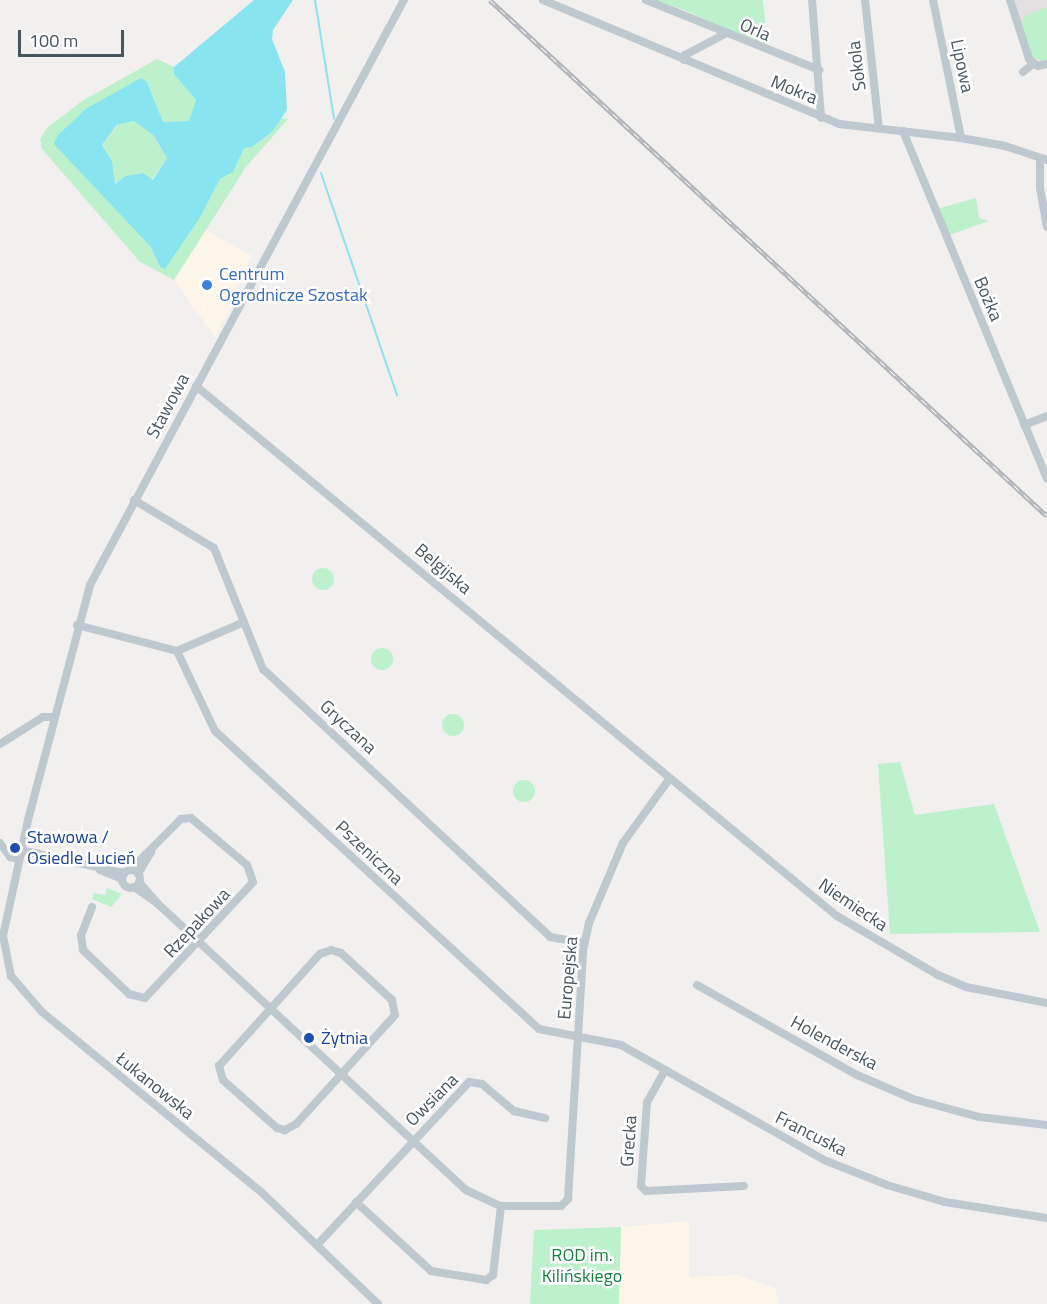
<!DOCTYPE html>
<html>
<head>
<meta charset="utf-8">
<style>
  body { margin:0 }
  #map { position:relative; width:1047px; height:1304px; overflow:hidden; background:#f2efef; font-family:"Titillium Web",sans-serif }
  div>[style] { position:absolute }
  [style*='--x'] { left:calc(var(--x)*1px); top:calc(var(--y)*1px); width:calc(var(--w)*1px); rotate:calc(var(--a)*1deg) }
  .commercial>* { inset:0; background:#fdf5e8 }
  .education>* { inset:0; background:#e3e0e2 }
  .green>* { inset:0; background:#bcf1cb }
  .round { border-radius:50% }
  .water>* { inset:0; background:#88e4ef }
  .stream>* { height:2px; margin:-1px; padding:0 1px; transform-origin:1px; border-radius:1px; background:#88e4ef }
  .minor>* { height:8px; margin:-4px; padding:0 4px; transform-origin:4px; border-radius:4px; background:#bdc8cf }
  .minor>.ring { margin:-4px; padding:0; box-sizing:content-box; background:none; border:8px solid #bdc8cf; border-radius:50% }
  .rail>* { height:4.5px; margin-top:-2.25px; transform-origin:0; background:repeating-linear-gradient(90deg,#fff 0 7px,#b1b5ba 0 14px); box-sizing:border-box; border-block:2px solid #b1b5ba }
  .dots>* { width:16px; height:16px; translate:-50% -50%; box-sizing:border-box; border:3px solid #fff; border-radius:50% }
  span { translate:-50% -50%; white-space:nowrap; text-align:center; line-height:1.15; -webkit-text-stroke:5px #fff; paint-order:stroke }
  .street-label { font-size:18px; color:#47555e }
  .shop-label { font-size:18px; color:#366cbe }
  .left { translate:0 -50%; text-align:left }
  .transit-label { font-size:18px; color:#164399 }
  .park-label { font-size:18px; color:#148340 }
  .scale { position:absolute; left:18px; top:30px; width:106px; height:27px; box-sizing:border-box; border:3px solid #47555e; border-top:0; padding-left:8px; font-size:18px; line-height:21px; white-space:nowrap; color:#47555e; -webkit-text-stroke:4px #fff; paint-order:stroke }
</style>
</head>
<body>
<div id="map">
  <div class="commercial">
    <div style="clip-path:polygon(205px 230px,252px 256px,227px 303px,232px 306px,215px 337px,174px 280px)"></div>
    <div style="clip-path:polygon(689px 1221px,689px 1277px,738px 1275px,775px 1288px,779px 1304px,619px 1304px,621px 1227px)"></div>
  </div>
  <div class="education">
    <div style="clip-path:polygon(1013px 0,1047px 0,1047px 60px,1031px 56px)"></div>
  </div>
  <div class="green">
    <div style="clip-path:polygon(655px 0,763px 0,768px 48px,684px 10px)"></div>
    <div style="clip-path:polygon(1047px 7px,1047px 60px,1043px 62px,1031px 56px,1019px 18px,1023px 22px,1023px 17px)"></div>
    <div style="clip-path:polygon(157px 59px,174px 67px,175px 74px,196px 100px,189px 121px,163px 122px,147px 82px,58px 135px,150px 246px,160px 267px,165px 268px,201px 216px,220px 179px,233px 171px,244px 148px,252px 147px,272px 132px,281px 118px,288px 119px,246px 167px,174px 280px,140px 262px,42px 149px,40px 139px,47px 128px,82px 101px)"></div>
    <div style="clip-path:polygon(134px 121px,154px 136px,167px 158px,152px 180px,142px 173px,125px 176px,114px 184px,112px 161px,102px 145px,118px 125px)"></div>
    <div style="clip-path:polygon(935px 195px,940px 208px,976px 198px,979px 218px,989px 221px,949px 235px)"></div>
    <div class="round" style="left:312px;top:568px;width:22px;height:22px"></div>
    <div class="round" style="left:371px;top:648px;width:22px;height:22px"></div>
    <div class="round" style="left:442px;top:714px;width:22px;height:22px"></div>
    <div style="clip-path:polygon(900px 762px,915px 815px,994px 804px,1040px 932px,890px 934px,878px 764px)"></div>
    <div class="round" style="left:513px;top:780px;width:22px;height:22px"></div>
    <div style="clip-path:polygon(107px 888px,122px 894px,111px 907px,92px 899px,94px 893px,105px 895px)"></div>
    <div style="clip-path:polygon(621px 1227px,619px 1304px,530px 1304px,534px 1230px)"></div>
  </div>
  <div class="water">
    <div style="clip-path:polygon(evenodd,254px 0,293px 0,273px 30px,272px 39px,285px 72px,287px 110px,272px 132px,252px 147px,244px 148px,233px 172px,220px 179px,201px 216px,165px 269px,160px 267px,150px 246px,54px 144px,58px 135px,87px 108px,141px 78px,147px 82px,163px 122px,189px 121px,196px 100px,174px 74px,174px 67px,254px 0,134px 121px,154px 136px,167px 158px,153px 180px,143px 173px,125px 176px,115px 184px,112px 161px,102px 145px,117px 125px,134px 121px)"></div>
  </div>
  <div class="stream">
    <div style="--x:315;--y:0;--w:120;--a:80.9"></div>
    <div style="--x:321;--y:173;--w:235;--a:71.1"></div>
  </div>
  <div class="minor">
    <div style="--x:543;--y:0;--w:321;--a:22.7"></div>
    <div style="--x:839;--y:124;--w:123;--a:6.5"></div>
    <div style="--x:961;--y:138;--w:45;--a:10.3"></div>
    <div style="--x:1005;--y:146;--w:44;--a:18.4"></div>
    <div style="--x:646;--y:0;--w:187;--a:22"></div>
    <div style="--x:812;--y:0;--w:118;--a:85.6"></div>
    <div style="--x:865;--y:0;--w:129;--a:83.8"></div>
    <div style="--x:933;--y:0;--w:141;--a:78.5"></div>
    <div style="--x:1010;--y:0;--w:62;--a:72.1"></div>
    <div style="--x:1029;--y:59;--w:11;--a:38"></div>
    <div style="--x:1038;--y:66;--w:9;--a:-13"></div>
    <div style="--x:684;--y:60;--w:5;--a:-79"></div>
    <div style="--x:685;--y:55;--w:45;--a:-27.7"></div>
    <div style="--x:1023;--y:72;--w:13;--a:-39"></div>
    <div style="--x:903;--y:131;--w:376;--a:67.5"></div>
    <div style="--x:1040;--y:158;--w:30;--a:90"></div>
    <div style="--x:1040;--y:188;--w:39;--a:80"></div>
    <div style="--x:196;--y:386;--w:832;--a:39.59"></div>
    <div style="--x:837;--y:916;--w:117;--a:30.3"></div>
    <div style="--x:938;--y:975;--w:30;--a:23"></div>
    <div style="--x:966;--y:987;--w:83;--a:11.2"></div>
    <div style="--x:1024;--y:425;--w:25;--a:-21"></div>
    <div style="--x:134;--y:500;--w:93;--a:31"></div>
    <div style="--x:214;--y:548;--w:131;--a:68"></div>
    <div style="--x:263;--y:669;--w:393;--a:43"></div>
    <div style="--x:550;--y:937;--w:35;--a:10"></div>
    <div style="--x:77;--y:625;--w:103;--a:14.6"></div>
    <div style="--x:177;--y:651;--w:71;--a:-23.3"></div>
    <div style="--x:177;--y:651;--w:89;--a:64.6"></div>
    <div style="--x:215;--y:731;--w:440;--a:42.6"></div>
    <div style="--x:539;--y:1029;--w:84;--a:11"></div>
    <div style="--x:621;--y:1045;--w:233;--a:29.5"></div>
    <div style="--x:824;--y:1160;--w:68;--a:21.6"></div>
    <div style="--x:887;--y:1185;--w:60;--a:16.3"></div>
    <div style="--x:945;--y:1202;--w:103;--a:8.9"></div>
    <div style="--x:0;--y:744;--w:51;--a:-32.1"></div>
    <div style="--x:43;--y:717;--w:11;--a:0"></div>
    <div style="--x:0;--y:843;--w:17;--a:54"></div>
    <div style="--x:10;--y:857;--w:8;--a:14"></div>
    <div style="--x:21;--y:850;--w:106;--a:12.6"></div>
    <div class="ring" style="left:122px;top:870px;width:10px;height:10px"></div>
    <div style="--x:100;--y:870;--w:24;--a:22"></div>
    <div style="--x:138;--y:874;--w:26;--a:-59"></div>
    <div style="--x:139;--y:882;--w:28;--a:49"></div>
    <div style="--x:157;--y:903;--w:422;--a:42.9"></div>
    <div style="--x:466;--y:1190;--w:38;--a:25"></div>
    <div style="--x:501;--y:1206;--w:60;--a:0"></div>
    <div style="--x:561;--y:1206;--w:10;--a:-45"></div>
    <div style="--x:568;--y:1199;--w:248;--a:-86.5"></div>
    <div style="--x:583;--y:951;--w:29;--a:-78"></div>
    <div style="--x:589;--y:923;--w:87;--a:-67"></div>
    <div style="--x:623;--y:843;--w:80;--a:-54.1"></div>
    <div style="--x:134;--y:887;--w:28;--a:35"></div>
    <div style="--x:92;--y:907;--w:30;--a:111"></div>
    <div style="--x:81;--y:935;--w:15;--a:82"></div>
    <div style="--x:83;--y:950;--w:64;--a:43.7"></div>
    <div style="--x:129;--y:994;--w:16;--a:14"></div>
    <div style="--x:145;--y:998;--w:158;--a:-47"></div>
    <div style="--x:253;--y:882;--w:18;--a:-109"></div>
    <div style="--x:247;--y:865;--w:73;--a:-140"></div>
    <div style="--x:191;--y:818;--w:10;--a:174"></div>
    <div style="--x:181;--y:819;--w:71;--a:135"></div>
    <div style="--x:331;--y:950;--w:10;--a:17"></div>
    <div style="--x:341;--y:953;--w:69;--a:42.7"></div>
    <div style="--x:392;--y:1000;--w:15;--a:79"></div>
    <div style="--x:395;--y:1015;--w:147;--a:132.2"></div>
    <div style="--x:296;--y:1124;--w:13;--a:151"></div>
    <div style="--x:285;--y:1130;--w:8;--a:-166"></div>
    <div style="--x:277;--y:1128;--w:72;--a:-138.4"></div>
    <div style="--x:223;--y:1080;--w:15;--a:-106"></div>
    <div style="--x:219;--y:1066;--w:151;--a:-48"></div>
    <div style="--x:320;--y:954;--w:12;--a:-20"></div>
    <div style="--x:697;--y:985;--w:184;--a:29.4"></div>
    <div style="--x:857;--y:1075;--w:61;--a:23.2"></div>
    <div style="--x:913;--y:1099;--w:68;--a:15.3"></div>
    <div style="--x:979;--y:1117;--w:68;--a:6.7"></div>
    <div style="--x:665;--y:1070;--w:37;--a:119"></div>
    <div style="--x:647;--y:1102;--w:84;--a:94.1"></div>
    <div style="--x:641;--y:1186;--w:7;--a:45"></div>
    <div style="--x:646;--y:1191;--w:98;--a:-2.9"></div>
    <div style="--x:356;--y:1202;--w:102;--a:42.6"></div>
    <div style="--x:431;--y:1271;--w:56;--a:9.3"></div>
    <div style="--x:486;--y:1280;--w:9;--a:-36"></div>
    <div style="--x:493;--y:1275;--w:69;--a:-83.4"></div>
    <div style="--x:317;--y:1245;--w:223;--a:-47"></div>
    <div style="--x:469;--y:1082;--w:13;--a:9"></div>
    <div style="--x:482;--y:1084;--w:42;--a:40.2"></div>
    <div style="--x:514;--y:1111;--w:32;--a:13"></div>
    <div style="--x:378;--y:1304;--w:163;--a:-136.2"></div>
    <div style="--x:260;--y:1191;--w:282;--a:-140.6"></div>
    <div style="--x:42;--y:1012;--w:48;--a:-130.7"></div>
    <div style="--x:11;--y:976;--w:41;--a:-101.3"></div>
    <div style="--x:3;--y:936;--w:119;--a:-77.8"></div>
    <div style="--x:28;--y:820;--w:243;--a:-75.2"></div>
    <div style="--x:90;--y:585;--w:664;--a:-61.78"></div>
  </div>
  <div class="rail">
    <div style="--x:490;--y:0;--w:759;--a:42.81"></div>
  </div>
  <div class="dots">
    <div style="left:207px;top:285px;background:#3f7fe0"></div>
    <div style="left:15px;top:848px;background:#1a4fb4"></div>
    <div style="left:309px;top:1038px;background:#1a4fb4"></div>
  </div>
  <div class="street-label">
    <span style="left:755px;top:30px;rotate:23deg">Orla</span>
    <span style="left:857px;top:66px;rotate:-97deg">Sokola</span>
    <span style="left:962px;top:66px;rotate:78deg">Lipowa</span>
    <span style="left:794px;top:90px;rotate:22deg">Mokra</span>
    <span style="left:988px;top:299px;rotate:67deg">Bożka</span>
    <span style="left:168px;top:406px;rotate:-62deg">Stawowa</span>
    <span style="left:443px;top:569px;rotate:40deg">Belgijska</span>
    <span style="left:348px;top:727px;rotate:43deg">Gryczana</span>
    <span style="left:369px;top:853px;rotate:43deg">Pszeniczna</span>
    <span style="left:853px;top:905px;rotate:34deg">Niemiecka</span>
    <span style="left:197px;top:923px;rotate:-47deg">Rzepakowa</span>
    <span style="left:568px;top:978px;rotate:-85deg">Europejska</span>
    <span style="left:834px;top:1043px;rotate:28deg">Holenderska</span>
    <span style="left:155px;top:1086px;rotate:39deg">Łukanowska</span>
    <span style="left:432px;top:1100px;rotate:-45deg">Owsiana</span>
    <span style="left:811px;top:1134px;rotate:27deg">Francuska</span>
    <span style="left:629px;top:1141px;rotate:-86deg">Grecka</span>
  </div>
  <div class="shop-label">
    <span class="left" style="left:219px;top:285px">Centrum<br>Ogrodnicze Szostak</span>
  </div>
  <div class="transit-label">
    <span class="left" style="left:27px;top:848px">Stawowa /<br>Osiedle Lucień</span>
    <span class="left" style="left:321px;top:1038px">Żytnia</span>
  </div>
  <div class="park-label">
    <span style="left:582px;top:1266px">ROD im.<br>Kilińskiego</span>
  </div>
  <div class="scale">100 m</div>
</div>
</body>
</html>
